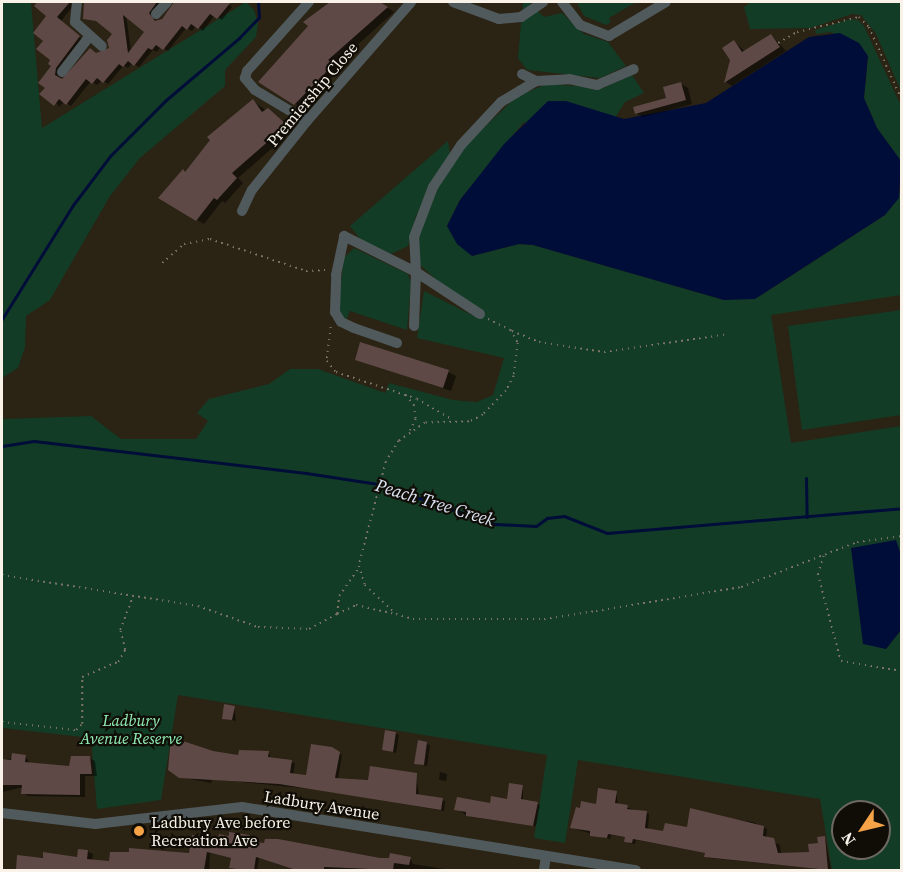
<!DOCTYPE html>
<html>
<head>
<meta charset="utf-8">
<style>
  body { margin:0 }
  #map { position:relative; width:903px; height:872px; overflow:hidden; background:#2b2313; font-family:"Source Serif 4",serif }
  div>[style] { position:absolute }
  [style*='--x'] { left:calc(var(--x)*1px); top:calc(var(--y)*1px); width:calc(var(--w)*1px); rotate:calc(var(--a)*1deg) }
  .green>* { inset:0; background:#133c26 }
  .water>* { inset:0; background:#000d39 }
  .shadow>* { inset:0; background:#0007 }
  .stream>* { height:3px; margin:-1.5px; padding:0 1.5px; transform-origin:1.5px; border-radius:1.5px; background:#000d39 }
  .building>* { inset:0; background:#5e4946 }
  .path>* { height:1.5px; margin-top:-0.75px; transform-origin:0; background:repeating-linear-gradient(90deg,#7c7567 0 1.5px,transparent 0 6px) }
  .minor>* { height:10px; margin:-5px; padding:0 5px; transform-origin:5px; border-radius:5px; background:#505a5d }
  .dots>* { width:16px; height:16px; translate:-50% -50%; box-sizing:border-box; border:3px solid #100d06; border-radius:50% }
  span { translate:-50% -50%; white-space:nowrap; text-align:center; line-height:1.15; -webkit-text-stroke:4.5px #100d06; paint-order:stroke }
  .street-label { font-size:16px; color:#f8f2e8 }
  .park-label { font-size:16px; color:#92eeb6; font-style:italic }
  .poi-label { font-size:16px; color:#f8f2e8 }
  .left { translate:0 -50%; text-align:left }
  .water-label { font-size:18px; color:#dbe4f4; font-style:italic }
  .frame { position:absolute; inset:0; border:3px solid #f8f2e8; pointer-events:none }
  .north { position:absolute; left:831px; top:800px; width:60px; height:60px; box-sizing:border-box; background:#100d06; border:2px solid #6d6960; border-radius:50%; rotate:235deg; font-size:16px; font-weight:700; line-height:24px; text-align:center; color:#f8f2e8 }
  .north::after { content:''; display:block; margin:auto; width:21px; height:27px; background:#f6a247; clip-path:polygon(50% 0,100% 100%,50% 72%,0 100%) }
</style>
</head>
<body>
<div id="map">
  <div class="green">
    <div style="clip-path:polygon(2px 2px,31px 2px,42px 128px,246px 2px,254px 10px,258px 23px,256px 37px,225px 70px,225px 86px,140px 158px,110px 196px,50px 300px,26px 316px,25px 347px,18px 368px,2px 378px)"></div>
    <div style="clip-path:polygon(523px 2px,529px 2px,544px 17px,562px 13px,584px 34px,608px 42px,626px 66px,600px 78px,527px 70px,518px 58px)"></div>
    <div style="clip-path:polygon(577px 2px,636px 2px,609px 18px,611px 22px,606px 25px,584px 16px)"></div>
    <div style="clip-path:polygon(751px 2px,901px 2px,901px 91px,876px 34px,861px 15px,852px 14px,811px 28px,750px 29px,744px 7px)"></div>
    <div style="clip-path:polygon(850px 19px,858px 20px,864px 26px,901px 106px,901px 161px,877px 128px,864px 98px,868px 57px,859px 43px,830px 32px,816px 34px,815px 30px)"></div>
    <div style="clip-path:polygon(evenodd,632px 75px,644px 93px,625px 102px,615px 118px,591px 112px,523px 123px,460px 200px,447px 226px,472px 256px,519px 244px,533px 245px,724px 300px,763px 294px,885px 215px,901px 190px,901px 295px,771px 315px,791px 443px,901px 426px,901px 555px,895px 540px,886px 649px,901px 630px,901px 870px,832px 870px,820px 799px,578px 760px,565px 843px,534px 838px,547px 755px,178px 695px,161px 800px,97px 809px,91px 738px,2px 728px,2px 419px,91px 416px,121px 439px,196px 439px,208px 421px,197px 413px,209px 399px,269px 384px,290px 369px,318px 369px,385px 393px,389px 383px,453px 400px,477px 402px,493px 395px,504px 358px,417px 338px,424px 291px,480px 319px,419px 264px,417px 242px,438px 184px,466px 145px,517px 96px,547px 84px,603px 88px,632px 75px,843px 812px,879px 812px,879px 848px,843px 848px,843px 812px)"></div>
    <div style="clip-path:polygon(448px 141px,450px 153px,416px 216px,408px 246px,391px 254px,361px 240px,350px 226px)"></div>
    <div style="clip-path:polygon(354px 248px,408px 274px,411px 283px,407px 330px,350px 311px,346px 320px,341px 315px,338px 307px,344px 258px)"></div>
    <div style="clip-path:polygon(901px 310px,901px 415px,802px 430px,788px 326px)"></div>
  </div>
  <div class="water">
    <div style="clip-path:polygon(840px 33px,859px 43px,868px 56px,864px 98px,877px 128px,901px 161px,899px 198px,885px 215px,755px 299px,724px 300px,533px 245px,519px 244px,472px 256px,457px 244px,447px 226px,460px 200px,504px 144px,548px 101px,566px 101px,624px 119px,706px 103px,809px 37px)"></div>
    <div style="clip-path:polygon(896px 540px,901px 555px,901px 630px,886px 649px,863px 644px,851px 548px)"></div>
  </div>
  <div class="shadow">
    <div style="clip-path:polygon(evenodd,39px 2px,76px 2px,61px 21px,83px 40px,60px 71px,61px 79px,68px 78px,97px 55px,106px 54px,114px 34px,100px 22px,84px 18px,85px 2px,164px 2px,154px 12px,155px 22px,159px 22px,175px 2px,226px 2px,232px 7px,222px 20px,215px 15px,203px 31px,196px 26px,192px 31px,186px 28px,168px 51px,161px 46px,157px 52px,153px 50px,139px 67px,132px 63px,128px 68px,124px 65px,108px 84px,102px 80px,97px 85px,91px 81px,71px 106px,64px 101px,59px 107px,47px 87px,53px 60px,45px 41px,48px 16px,36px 6px,39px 2px,126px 16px,146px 32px,131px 51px,126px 16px)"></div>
    <div style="clip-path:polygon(331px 2px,379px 2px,394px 12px,335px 65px,340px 69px,302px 108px,260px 81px,310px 25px,306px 22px)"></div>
    <div style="clip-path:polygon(771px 35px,786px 51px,732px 86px,726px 82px,734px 41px,745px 52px)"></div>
    <div style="clip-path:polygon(681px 84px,688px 88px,692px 104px,643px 117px,636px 113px,668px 99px)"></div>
    <div style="clip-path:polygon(253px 101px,293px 130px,238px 178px,243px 183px,225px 203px,222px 201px,204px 224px,160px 198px)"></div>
    <div style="clip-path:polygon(357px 359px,448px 372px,456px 376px,451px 391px)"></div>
    <div style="clip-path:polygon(234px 707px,236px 721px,223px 718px)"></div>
    <div style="clip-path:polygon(396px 733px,399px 735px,396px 753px,383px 749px)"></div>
    <div style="clip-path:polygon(419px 742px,430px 745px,427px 766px,415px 763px)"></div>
    <div style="clip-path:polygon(331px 749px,342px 755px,338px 779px,369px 782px,416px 774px,419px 796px,445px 801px,444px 811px,322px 790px,212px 779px,211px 783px,180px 777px,213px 753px,240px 757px,241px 751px,269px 753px,271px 759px,295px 763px,293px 775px,307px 777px)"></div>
    <div style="clip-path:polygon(25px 756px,30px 764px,70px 767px,89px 758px,95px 761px,97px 776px,85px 776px,85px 797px,28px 796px,23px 793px,24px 787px,2px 792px,2px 760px)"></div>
    <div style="clip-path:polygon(440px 772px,447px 774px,446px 781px,439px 780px)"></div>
    <div style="clip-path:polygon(523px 786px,523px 801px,540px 805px,536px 826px,470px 817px,456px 809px,508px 801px)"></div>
    <div style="clip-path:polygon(616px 792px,618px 805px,649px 814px,648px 830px,664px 833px,688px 828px,711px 817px,753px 822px,767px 829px,766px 839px,780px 845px,781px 855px,810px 854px,825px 838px,831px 870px,708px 858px,706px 853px,636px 840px,635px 844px,629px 843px,626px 837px,611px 835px,610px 839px,572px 828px)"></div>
    <div style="clip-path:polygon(249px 837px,252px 843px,379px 859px,410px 858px,413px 864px,451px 870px,296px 870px,259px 858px,257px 870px,241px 870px,231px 868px,232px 858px,210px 853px,209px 870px,124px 870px,124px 853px,168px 851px,190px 855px,220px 841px)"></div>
    <div style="clip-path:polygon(87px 851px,93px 854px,92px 861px,114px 865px,113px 870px,17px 870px,19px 857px,78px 858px)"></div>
  </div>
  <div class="stream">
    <div style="--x:2;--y:319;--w:134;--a:-58.1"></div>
    <div style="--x:73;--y:205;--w:61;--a:-52.9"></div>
    <div style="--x:110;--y:156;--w:79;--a:-45"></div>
    <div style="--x:166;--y:100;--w:96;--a:-40.3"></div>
    <div style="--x:239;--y:38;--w:29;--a:-46"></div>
    <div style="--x:259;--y:17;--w:15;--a:-94"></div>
    <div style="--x:2;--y:446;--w:32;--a:-9"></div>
    <div style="--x:34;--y:441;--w:274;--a:6.7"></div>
    <div style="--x:306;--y:473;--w:73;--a:8.7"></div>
    <div style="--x:378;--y:484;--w:124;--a:18.9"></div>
    <div style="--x:495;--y:524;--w:41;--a:2.8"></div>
    <div style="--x:536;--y:526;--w:14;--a:-36"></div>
    <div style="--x:547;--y:518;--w:17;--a:-7"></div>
    <div style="--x:564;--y:516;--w:46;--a:21.6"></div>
    <div style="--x:607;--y:533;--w:296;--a:-4.8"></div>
    <div style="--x:806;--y:478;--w:39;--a:89"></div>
  </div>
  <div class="building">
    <div style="clip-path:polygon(evenodd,37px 2px,70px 2px,57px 17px,80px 36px,56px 68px,55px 75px,62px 79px,90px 48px,96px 53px,109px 48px,107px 40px,112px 34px,96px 21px,83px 19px,84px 2px,157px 2px,149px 13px,155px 21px,162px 19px,174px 2px,231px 2px,217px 19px,210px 14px,198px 29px,191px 24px,187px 30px,182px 26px,163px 50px,156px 45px,152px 50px,148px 48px,134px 66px,128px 61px,123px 67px,119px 64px,103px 83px,97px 78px,92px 84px,86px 79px,66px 105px,59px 99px,54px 106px,39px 94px,45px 88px,38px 83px,51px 66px,48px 64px,50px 60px,36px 49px,43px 41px,33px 33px,46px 16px,34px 6px,37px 2px,123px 15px,144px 32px,128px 53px,123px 15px)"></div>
    <div style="clip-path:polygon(330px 2px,380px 2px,388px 7px,328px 60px,334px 64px,294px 105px,258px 82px,308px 26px,303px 22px)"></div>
    <div style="clip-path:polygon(771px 34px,780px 47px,724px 83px,730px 60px,722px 48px,734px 40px,742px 52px)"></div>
    <div style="clip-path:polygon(681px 82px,686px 100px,635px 114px,633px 107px,666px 98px,663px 87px)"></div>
    <div style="clip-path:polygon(253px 99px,262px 112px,268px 108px,287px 125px,232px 173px,237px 178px,217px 200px,214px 198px,196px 221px,158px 198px,183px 169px,185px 172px,210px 140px,207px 137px)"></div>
    <div style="clip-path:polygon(360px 342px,449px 370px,443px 388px,355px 360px)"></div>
    <div style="clip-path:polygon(224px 704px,235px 706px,232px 720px,222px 719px)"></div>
    <div style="clip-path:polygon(385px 730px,396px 732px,393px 752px,382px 750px)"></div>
    <div style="clip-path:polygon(171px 737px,213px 751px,238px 755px,239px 750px,269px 751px,268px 757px,292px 760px,290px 773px,306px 775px,311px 744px,332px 747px,340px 752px,335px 778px,368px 780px,370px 766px,417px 773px,416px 794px,443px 798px,441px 810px,279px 784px,179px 778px,168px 770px)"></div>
    <div style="clip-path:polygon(418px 740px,427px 742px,424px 765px,414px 764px)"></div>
    <div style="clip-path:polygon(12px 753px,26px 755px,25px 762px,69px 766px,71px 756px,90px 756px,92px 774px,80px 774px,80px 795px,21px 794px,22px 785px,2px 785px,2px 759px,11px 760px)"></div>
    <div style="clip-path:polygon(509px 783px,523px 785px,521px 799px,538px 802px,533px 826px,466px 816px,466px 812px,454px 810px,457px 797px,490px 803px,491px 796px,507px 799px)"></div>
    <div style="clip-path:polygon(598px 788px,617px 791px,615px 803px,628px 805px,627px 809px,647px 811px,645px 828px,663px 831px,665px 823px,687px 827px,690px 808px,764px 826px,763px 836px,774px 838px,778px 853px,809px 852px,808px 844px,818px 843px,817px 837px,825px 836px,828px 870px,704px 857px,705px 853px,633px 839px,632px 843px,624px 842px,625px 837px,608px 834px,607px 838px,590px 836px,590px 831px,570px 828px,576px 807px,580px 808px,581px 801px,596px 804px)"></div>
    <div style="clip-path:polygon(229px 832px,250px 835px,249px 841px,264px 843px,265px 839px,278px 839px,380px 858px,389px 858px,390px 853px,411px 857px,409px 865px,394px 863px,393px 870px,324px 867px,324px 870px,296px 870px,256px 857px,254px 870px,243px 870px,229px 868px,231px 858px,207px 852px,204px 870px,16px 870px,17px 855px,43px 858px,43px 852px,77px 857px,78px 849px,88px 850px,87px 859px,109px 861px,110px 852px,129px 852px,129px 848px,189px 853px,192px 835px,218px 839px,219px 834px,229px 836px)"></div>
  </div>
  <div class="path">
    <div style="--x:778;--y:43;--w:22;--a:-30"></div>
    <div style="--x:797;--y:32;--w:64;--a:-13.6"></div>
    <div style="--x:859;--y:17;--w:14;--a:45"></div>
    <div style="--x:869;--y:27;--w:80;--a:65.7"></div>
    <div style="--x:162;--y:263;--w:29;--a:-41"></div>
    <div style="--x:184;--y:244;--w:26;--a:-11"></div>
    <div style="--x:210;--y:239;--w:101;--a:18.4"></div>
    <div style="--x:306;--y:271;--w:19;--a:-3"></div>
    <div style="--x:488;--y:319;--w:25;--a:26"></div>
    <div style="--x:511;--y:330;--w:15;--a:62"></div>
    <div style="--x:518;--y:343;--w:33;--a:97"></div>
    <div style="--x:514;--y:376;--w:17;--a:118"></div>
    <div style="--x:506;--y:391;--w:33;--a:134"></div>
    <div style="--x:483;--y:415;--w:16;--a:153"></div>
    <div style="--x:469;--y:422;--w:44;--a:178.7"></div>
    <div style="--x:425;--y:423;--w:32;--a:145"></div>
    <div style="--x:399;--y:441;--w:25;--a:122"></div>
    <div style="--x:386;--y:462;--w:107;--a:104.6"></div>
    <div style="--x:359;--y:566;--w:20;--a:72"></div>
    <div style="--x:365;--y:585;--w:42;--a:43.1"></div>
    <div style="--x:396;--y:614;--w:18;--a:16"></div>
    <div style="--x:413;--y:619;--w:131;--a:0"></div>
    <div style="--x:544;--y:619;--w:53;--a:-8.7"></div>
    <div style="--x:596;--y:611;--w:147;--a:-9.4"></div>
    <div style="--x:741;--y:587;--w:124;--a:-21.2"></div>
    <div style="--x:857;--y:542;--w:45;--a:-7.6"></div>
    <div style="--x:331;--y:327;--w:34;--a:97"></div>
    <div style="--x:327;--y:361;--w:14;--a:51"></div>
    <div style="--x:336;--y:372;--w:85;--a:18.4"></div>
    <div style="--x:417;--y:399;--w:42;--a:30.3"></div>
    <div style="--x:512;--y:331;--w:29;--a:22"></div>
    <div style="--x:539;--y:342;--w:66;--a:8.7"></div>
    <div style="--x:604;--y:352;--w:126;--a:-8.2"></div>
    <div style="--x:406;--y:395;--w:13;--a:51"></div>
    <div style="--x:414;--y:405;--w:14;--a:82"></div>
    <div style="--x:416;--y:419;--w:13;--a:117"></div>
    <div style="--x:824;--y:556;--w:19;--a:108"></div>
    <div style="--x:818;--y:574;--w:90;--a:75.2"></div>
    <div style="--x:841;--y:661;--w:62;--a:9.3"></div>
    <div style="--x:2;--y:575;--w:198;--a:9"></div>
    <div style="--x:198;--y:606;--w:64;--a:19.3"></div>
    <div style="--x:258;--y:627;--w:51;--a:2.2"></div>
    <div style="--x:309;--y:629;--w:32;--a:-28"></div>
    <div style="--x:337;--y:614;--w:18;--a:-84"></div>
    <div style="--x:339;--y:596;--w:35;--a:-55"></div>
    <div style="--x:337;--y:614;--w:21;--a:-25"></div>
    <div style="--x:356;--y:605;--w:40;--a:13"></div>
    <div style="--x:2;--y:722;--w:74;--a:6.2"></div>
    <div style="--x:76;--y:730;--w:8;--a:-45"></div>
    <div style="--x:82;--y:724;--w:47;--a:-90"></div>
    <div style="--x:82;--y:677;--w:39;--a:-23"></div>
    <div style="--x:118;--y:662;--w:14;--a:-60"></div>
    <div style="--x:125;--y:650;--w:21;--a:-104"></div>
    <div style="--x:120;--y:630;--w:36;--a:-69"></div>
  </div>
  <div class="minor">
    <div style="--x:77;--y:2;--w:20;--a:96"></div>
    <div style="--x:75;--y:22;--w:36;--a:42"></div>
    <div style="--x:453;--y:2;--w:49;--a:20.3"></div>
    <div style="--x:499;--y:19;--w:22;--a:-5"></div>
    <div style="--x:521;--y:17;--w:27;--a:-34"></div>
    <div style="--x:562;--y:2;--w:29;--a:52"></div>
    <div style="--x:580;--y:25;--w:31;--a:21"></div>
    <div style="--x:609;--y:36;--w:66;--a:-30.8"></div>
    <div style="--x:156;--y:14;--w:16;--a:-47"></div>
    <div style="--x:62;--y:72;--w:44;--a:-52.4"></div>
    <div style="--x:522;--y:74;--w:16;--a:27"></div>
    <div style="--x:536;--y:81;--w:33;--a:-3"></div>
    <div style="--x:569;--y:79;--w:29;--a:12"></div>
    <div style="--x:597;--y:85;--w:40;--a:-23.4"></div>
    <div style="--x:307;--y:121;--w:61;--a:-149.2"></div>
    <div style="--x:255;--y:90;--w:16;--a:-130"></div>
    <div style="--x:245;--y:78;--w:7;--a:-74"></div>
    <div style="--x:247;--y:71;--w:93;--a:-48.1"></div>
    <div style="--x:242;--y:211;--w:23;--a:-65"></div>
    <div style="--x:252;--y:190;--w:88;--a:-51.4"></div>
    <div style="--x:307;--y:121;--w:158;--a:-48.8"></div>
    <div style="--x:480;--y:314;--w:77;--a:-146.7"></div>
    <div style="--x:416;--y:272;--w:35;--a:-93"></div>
    <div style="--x:414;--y:237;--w:53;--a:-69.2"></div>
    <div style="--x:433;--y:187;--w:50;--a:-56.3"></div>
    <div style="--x:461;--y:145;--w:59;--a:-47.1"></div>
    <div style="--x:501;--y:102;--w:41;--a:-31"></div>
    <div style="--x:397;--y:343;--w:46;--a:-160.8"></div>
    <div style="--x:354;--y:328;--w:14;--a:-155"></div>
    <div style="--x:341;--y:322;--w:12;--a:-121"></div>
    <div style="--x:335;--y:312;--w:37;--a:-88"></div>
    <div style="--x:336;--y:275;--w:40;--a:-78"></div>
    <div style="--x:344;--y:236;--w:80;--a:26.6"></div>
    <div style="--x:416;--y:272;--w:54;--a:92.1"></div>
    <div style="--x:2;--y:813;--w:94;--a:6.7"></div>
    <div style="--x:95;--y:824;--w:148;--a:-6.6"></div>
    <div style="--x:242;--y:807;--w:399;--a:9.1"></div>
    <div style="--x:544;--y:870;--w:14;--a:-82"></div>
  </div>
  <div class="dots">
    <div style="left:139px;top:831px;background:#f6a247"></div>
  </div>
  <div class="street-label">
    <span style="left:312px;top:94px;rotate:-50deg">Premiership Close</span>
    <span style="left:322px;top:805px;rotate:9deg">Ladbury Avenue</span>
  </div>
  <div class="park-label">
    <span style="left:131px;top:729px">Ladbury<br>Avenue Reserve</span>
  </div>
  <div class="poi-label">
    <span class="left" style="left:151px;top:831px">Ladbury Ave before<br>Recreation Ave</span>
  </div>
  <div class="water-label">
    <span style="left:435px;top:503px;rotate:17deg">Peach Tree Creek</span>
  </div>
  <div class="frame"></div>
  <div class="north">N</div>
</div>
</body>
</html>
